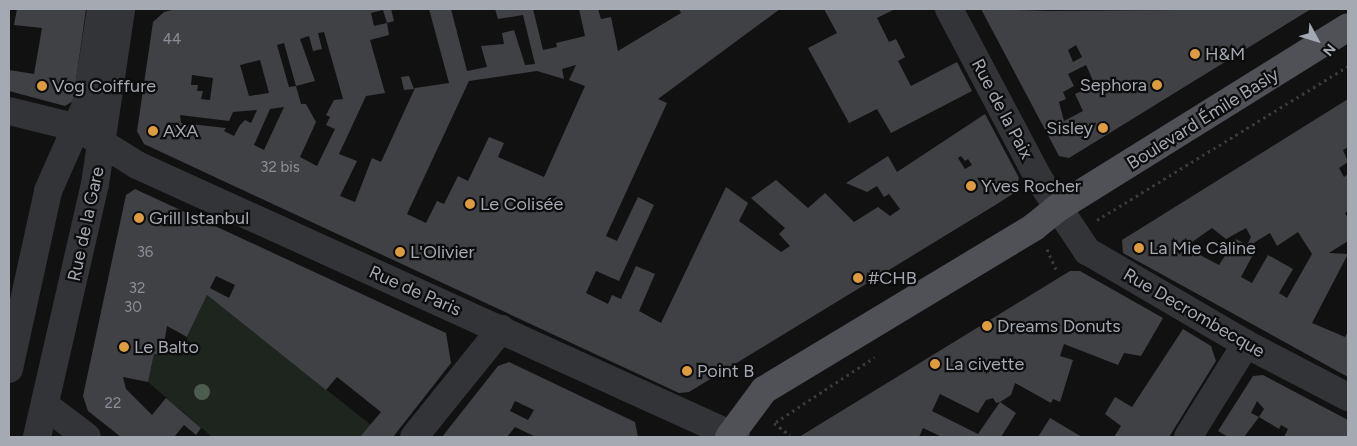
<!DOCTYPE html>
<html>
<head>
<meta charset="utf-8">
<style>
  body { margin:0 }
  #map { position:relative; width:1357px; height:446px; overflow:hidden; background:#111112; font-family:Figtree,sans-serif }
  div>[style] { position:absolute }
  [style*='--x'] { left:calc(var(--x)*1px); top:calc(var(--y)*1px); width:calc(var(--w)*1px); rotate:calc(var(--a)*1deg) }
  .green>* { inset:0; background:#1e251e }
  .building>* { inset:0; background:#404145 }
  .path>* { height:3px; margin-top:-1.5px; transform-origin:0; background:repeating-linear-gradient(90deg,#393b3e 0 2.5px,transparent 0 6.5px) }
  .minor>* { height:28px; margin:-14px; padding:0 14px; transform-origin:14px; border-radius:14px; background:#333437 }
  .major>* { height:28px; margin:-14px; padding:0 14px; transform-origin:14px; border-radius:14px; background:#4f5156 }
  .trees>* { width:16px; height:16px; margin:-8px; border-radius:50%; background:#4c5d4d }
  .dots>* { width:14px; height:14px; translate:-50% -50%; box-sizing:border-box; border:2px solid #0c0c0d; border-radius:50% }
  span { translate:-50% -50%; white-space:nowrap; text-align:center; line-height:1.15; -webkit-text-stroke:4.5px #0c0c0d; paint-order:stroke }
  .number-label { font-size:15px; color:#8b8f97 }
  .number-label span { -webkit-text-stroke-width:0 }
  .poi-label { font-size:18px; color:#a4a9b2 }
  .left { translate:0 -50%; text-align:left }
  .right { translate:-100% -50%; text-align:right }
  .street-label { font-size:18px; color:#a4a9b2 }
  .frame { position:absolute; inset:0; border:10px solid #a4a9b2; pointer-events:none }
  .north { position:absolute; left:1292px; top:15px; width:50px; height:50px; -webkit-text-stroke:4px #0c0c0d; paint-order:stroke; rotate:129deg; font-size:14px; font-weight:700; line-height:20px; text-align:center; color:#a4a9b2 }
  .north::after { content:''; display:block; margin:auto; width:18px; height:22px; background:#a4a9b2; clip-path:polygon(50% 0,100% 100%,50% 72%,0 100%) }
</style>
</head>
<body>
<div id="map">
  <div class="green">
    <div style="clip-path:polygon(207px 295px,371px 425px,360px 437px,212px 437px,148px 382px,154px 354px,162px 355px,164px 344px,183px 347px)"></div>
  </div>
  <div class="building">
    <div style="clip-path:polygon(17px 9px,86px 9px,73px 101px,65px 106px,9px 91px,9px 70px,34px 74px,42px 28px,14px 25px)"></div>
    <div style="clip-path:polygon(evenodd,176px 9px,391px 9px,394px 21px,387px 23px,383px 10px,371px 13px,374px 26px,387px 23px,389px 35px,370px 40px,385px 93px,366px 96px,339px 154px,357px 161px,340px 196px,355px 202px,372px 158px,381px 162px,415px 88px,449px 83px,429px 9px,451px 9px,467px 71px,487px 67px,481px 46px,504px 44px,502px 33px,514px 30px,525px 65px,535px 64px,523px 15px,498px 19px,495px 9px,533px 9px,543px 50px,557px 47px,556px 43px,585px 36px,579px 9px,598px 9px,601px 19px,611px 17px,618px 51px,681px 13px,679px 9px,780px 9px,658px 99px,667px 103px,606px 236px,617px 241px,638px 197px,654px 205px,619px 281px,596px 271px,586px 293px,608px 304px,612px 295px,621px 299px,636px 266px,655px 274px,639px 311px,661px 323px,726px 187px,748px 203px,739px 221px,781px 252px,790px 246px,779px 234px,785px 228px,751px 198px,776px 180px,808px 208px,825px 193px,854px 222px,878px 207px,890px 216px,900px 209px,889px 194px,884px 197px,877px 186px,867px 192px,846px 183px,888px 156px,897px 172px,985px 114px,1019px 178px,1014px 193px,997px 204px,689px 392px,679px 393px,144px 144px,137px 131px,153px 22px,164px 12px,176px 9px,324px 32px,343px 99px,334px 100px,326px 115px,330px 117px,326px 125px,335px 129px,317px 166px,300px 157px,316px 122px,306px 104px,301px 104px,296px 86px,315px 81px,300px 39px,309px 36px,313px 51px,322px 49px,318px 33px,324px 32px,176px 9px,284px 43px,296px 86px,289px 87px,277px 45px,284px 43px,176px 9px,260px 60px,269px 93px,249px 96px,240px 65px,260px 60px,176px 9px,576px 65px,569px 80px,585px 86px,544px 177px,498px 157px,504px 143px,489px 137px,468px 181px,458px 176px,444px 204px,437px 201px,426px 223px,407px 214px,469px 81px,537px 71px,564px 79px,562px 69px,576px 65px,176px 9px,192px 75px,213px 78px,210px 100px,201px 99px,203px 91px,197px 91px,198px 85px,191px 85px,192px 75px,176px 9px,284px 107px,264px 150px,254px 145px,270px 109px,284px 107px,176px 9px,257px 110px,251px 123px,245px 120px,240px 125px,234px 136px,224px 131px,226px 128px,181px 123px,180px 115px,229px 121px,233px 112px,257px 110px,176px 9px,961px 156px,965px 161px,968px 159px,972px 165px,965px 169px,958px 158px,961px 156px)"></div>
    <div style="clip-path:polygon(824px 9px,895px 9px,877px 18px,889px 42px,896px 39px,905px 57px,898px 61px,911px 86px,957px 62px,972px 91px,891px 133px,877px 109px,849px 123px,808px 48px,837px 33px)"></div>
    <div style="clip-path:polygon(evenodd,981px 9px,1051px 11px,1311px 9px,1069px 158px,1059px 156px,981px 9px,1076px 45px,1082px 57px,1073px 62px,1068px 50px,1076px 45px,981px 9px,1086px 65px,1095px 85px,1075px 94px,1083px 111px,1064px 121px,1059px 102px,1066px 99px,1063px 92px,1074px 86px,1068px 74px,1086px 65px)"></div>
    <div style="clip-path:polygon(409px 76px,414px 89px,404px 90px,401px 77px)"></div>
    <div style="clip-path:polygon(evenodd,1348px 99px,1348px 147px,1343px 150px,1348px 162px,1339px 168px,1344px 177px,1348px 174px,1348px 211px,1345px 213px,1348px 218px,1348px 241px,1329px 253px,1348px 254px,1312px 323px,1345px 337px,1348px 332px,1348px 377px,1123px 253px,1122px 240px,1348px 99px,1212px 228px,1226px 239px,1246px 228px,1251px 237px,1247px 245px,1236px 239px,1219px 265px,1185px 247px,1212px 228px,1348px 99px,1298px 232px,1312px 254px,1287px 298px,1279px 293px,1293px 269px,1268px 255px,1252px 283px,1241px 277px,1256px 249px,1252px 247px,1255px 242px,1270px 233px,1277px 246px,1298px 232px)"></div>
    <div style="clip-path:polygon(evenodd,135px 189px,446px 333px,451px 363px,393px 437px,360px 437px,381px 412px,337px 377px,326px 390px,207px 295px,187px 337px,167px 326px,162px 355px,154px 354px,148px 382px,123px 377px,126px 389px,152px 415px,166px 398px,201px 428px,196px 435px,184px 425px,174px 437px,121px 437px,88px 411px,83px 396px,126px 195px,135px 189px,216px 276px,235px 285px,229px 298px,210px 288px,216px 276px)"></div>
    <div style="clip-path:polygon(evenodd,1070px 271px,1080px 271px,1163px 318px,1141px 356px,1124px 353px,1118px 365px,1064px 344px,1060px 356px,1073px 360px,1060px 402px,1053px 399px,1051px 403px,1015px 383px,1011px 395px,1000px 402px,1016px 413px,1001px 437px,942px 437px,923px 428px,919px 437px,799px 437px,1070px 271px,940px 394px,978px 413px,986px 400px,993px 398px,996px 403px,1000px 402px,978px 434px,932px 411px,940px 394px)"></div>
    <div style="clip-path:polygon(1183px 329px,1211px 346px,1216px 361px,1169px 437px,1114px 437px,1121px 426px,1105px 414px,1115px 397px,1132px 407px)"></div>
    <div style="clip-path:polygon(evenodd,509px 362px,635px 422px,638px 437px,536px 437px,515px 427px,507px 437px,442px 437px,498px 366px,509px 362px,515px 401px,534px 410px,528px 420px,510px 411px,515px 401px)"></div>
    <div style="clip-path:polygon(1263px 375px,1348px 420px,1348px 437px,1284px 437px,1288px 429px,1281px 425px,1279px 429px,1259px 417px,1264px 409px,1257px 401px,1251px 413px,1259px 417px,1244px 437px,1228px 437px,1218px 431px,1253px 376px)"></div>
    <div style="clip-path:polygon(1050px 418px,1082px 437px,1038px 437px)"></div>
  </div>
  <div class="path">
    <div style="--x:1097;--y:220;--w:294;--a:-31.5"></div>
    <div style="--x:1047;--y:249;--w:22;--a:66"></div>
    <div style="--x:776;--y:422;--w:118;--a:-33.3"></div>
    <div style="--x:774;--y:423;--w:20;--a:37"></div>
  </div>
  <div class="minor">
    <div style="--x:949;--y:9;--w:192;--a:62.1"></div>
    <div style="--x:1039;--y:179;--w:87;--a:56.3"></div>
    <div style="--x:1087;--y:251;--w:184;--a:30.3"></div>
    <div style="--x:1246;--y:344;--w:115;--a:27.5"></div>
    <div style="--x:9;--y:111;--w:71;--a:13.8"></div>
    <div style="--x:78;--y:128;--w:70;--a:32.1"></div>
    <div style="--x:137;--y:165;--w:658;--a:24.42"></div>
    <div style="--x:9;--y:369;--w:182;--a:-77.6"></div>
    <div style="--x:48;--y:191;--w:94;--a:-66.2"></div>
    <div style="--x:86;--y:105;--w:97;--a:-81.1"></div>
    <div style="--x:46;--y:406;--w:51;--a:37.1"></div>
    <div style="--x:37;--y:437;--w:260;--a:-77.1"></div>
    <div style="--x:95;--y:184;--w:177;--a:-81.5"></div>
    <div style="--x:414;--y:437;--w:139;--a:-51.1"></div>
    <div style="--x:1188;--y:437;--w:110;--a:-58.1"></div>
  </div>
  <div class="major">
    <div style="--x:729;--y:437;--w:59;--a:-53.3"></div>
    <div style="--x:764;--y:390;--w:315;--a:-31.1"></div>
    <div style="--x:1034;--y:227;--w:28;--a:-39"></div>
    <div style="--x:1056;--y:209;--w:344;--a:-31.9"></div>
  </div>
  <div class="trees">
    <div style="left:202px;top:392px"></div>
  </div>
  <div class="dots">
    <div style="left:1195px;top:54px;background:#dd9c3f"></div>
    <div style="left:1157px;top:85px;background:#dd9c3f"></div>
    <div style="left:42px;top:86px;background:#dd9c3f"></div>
    <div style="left:1103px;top:128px;background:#dd9c3f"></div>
    <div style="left:153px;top:131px;background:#dd9c3f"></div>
    <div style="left:971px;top:186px;background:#dd9c3f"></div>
    <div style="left:470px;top:204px;background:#dd9c3f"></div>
    <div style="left:139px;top:218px;background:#dd9c3f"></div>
    <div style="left:1139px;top:248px;background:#dd9c3f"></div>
    <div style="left:400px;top:252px;background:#dd9c3f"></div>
    <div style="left:858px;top:278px;background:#dd9c3f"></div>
    <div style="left:987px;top:326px;background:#dd9c3f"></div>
    <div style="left:124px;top:347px;background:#dd9c3f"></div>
    <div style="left:935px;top:364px;background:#dd9c3f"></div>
    <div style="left:687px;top:371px;background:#dd9c3f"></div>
  </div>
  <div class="number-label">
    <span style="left:172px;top:40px">44</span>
    <span style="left:280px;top:168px">32 bis</span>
    <span style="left:145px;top:253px">36</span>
    <span style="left:137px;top:289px">32</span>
    <span style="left:133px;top:308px">30</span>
    <span style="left:113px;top:404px">22</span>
  </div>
  <div class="poi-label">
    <span class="left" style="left:1205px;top:54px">H&amp;M</span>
    <span class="right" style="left:1147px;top:85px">Sephora</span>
    <span class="left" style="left:52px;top:86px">Vog Coiffure</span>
    <span class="right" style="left:1093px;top:128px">Sisley</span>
    <span class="left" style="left:163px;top:131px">AXA</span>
    <span class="left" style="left:981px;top:186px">Yves Rocher</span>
    <span class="left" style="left:480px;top:204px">Le Colisée</span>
    <span class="left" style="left:149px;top:218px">Grill Istanbul</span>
    <span class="left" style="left:1149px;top:248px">La Mie Câline</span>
    <span class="left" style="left:410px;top:252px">L'Olivier</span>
    <span class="left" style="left:868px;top:278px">#CHB</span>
    <span class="left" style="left:997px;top:326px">Dreams Donuts</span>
    <span class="left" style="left:134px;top:347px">Le Balto</span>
    <span class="left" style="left:945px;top:364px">La civette</span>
    <span class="left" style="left:697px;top:371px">Point B</span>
  </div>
  <div class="street-label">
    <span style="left:1002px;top:109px;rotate:62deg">Rue de la Paix</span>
    <span style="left:1203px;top:119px;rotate:-32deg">Boulevard Émile Basly</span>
    <span style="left:86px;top:224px;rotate:-78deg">Rue de la Gare</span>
    <span style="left:415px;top:291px;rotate:24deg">Rue de Paris</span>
    <span style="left:1194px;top:313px;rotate:30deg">Rue Decrombecque</span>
  </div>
  <div class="frame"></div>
  <div class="north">N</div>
</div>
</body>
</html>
